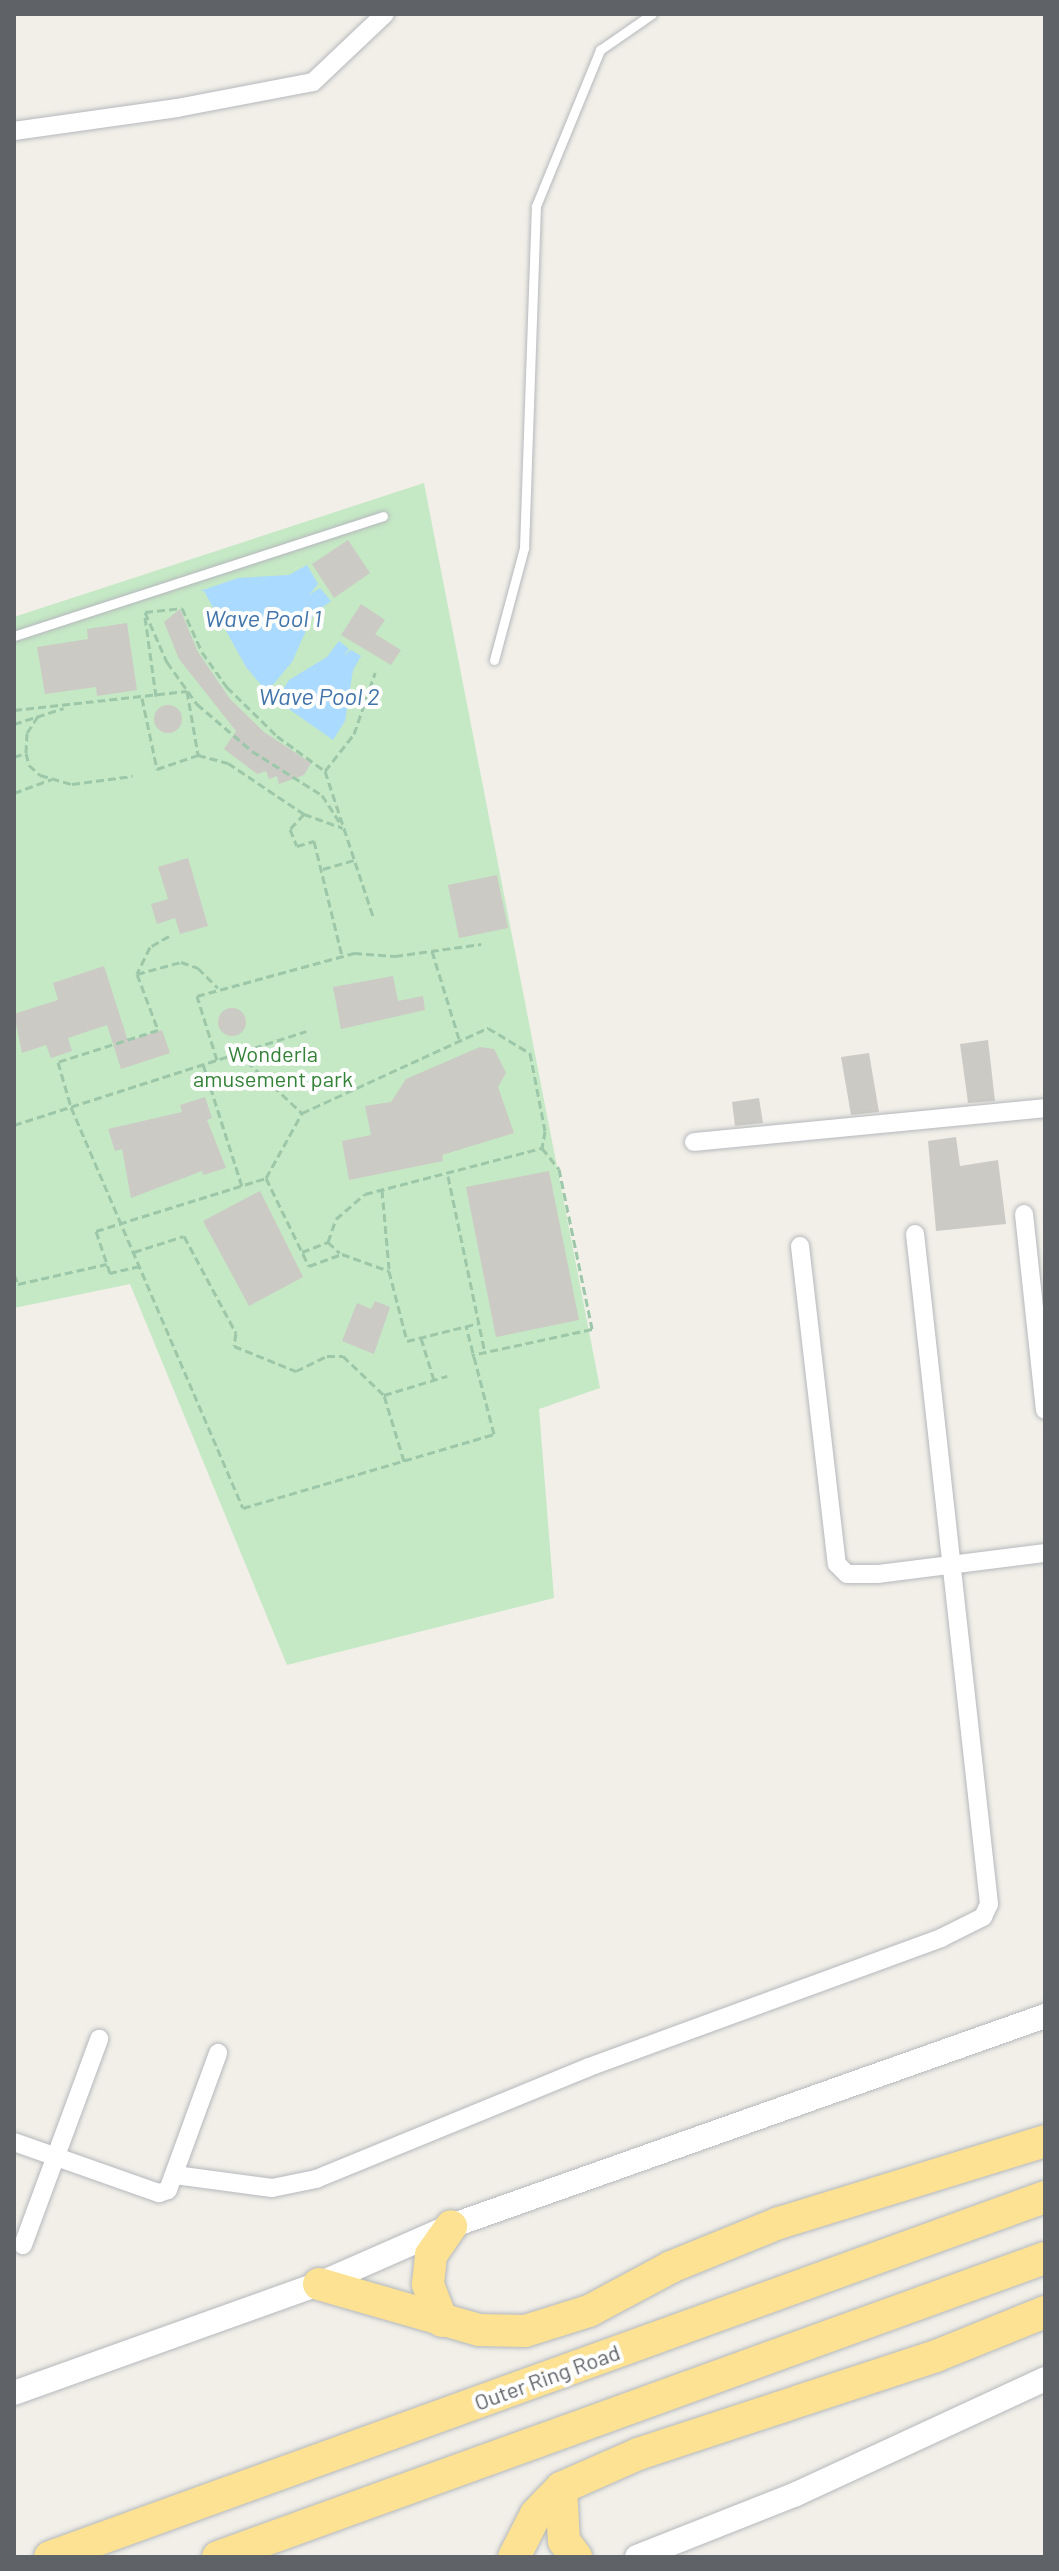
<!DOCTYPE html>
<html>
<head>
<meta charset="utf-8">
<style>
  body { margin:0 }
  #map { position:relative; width:1059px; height:2571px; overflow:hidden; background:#f1efe8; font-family:Barlow,sans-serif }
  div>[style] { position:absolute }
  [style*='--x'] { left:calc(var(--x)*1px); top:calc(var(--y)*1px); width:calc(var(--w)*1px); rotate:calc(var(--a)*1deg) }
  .green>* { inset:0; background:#c5e8c5 }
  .water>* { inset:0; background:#aadaff }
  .building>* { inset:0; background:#cccac5 }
  .round { border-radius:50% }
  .path>* { height:3px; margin-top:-1.5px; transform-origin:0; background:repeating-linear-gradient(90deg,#9cc7a9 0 8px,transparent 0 12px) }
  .roads { filter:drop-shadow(0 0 2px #b5b8bc) drop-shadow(0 0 2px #b5b8bc) }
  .lane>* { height:9px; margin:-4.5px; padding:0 4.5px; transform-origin:4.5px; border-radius:4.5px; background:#fff }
  .street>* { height:18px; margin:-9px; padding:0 9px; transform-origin:9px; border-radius:9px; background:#fff }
  .secondary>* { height:24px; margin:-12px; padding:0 12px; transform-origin:12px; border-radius:12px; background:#fff }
  .highway>* { height:32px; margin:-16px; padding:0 16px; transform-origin:16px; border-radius:16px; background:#fde293 }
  span { translate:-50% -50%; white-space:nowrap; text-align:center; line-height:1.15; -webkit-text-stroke:8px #fff; paint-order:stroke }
  .park-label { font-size:22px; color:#348238 }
  .street-label { font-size:22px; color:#5f6368 }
  .water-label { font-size:24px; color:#4174aa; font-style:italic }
  .frame { position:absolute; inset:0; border:16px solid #5f6368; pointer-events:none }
</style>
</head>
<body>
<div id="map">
  <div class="green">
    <div style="clip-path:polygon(424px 483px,600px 1388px,539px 1409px,554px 1598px,287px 1665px,130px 1284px,14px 1308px,14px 617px)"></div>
  </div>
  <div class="water">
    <div style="clip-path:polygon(307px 565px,318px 584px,309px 595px,320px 588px,331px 601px,314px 613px,292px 662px,267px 692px,246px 667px,204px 591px,200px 591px,238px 578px,289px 575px)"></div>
    <div style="clip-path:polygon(339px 641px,349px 649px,343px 656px,351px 650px,361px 656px,353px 670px,345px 721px,333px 740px,276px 700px,289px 680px,327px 657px)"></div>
  </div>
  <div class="building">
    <div style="clip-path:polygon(348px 540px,370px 573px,334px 598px,312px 564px)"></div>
    <div style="clip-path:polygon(361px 604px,385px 620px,375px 634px,401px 650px,391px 665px,341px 635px)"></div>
    <div style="clip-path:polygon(180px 609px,198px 652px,230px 699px,264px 732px,311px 763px,304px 775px,279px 784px,277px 776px,269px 779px,266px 771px,257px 774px,224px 749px,236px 731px,179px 659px,164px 622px)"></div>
    <div style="clip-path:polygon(127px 623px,137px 690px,97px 696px,96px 687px,45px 694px,37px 647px,88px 639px,87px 629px)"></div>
    <div class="round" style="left:154px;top:705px;width:28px;height:28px"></div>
    <div style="clip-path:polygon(188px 858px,208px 926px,180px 934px,175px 918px,157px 924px,151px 904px,168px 899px,158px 867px)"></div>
    <div style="clip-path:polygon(497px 875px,508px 928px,459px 938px,448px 885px)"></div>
    <div style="clip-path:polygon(104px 966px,128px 1041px,162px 1030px,170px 1053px,121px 1069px,107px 1025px,68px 1038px,72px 1051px,51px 1058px,46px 1045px,22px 1053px,14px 1014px,58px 1000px,53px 983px)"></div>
    <div style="clip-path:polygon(393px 976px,398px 1001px,423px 996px,425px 1010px,341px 1029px,333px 987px)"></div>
    <div class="round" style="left:218px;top:1008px;width:28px;height:28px"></div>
    <div style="clip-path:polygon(988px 1040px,995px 1101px,968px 1103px,960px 1044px)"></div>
    <div style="clip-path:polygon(480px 1047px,494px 1049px,506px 1073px,498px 1087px,514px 1133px,442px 1155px,443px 1161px,349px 1180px,342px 1141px,371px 1135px,365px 1106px,391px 1102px,406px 1079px)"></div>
    <div style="clip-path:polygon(869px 1053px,879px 1112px,851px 1115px,841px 1057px)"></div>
    <div style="clip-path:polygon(205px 1097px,212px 1118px,207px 1120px,226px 1168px,203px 1175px,202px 1171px,131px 1198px,122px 1149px,115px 1151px,108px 1129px,182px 1112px,180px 1105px)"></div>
    <div style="clip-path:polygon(759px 1098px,763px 1123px,735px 1126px,732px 1102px)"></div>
    <div style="clip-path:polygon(956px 1137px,960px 1166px,998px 1160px,1006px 1224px,936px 1231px,928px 1141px)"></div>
    <div style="clip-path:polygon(549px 1171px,579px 1320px,496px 1337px,466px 1187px)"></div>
    <div style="clip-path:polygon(260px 1191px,303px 1277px,249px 1306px,203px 1221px)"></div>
    <div style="clip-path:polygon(375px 1301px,390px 1307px,374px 1354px,342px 1341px,357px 1303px,371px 1309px)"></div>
  </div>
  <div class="path">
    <div style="--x:145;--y:612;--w:37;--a:-6"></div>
    <div style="--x:182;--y:608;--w:48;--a:65.6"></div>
    <div style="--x:202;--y:652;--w:43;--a:54.5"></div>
    <div style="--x:227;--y:687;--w:70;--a:44.4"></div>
    <div style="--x:277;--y:736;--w:59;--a:36.1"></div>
    <div style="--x:325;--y:771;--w:153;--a:71.7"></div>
    <div style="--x:145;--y:612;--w:55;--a:66.3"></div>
    <div style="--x:167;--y:662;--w:52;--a:54.5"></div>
    <div style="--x:197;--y:704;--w:72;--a:40.5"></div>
    <div style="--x:252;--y:751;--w:83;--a:32.2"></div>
    <div style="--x:322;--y:795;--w:35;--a:57"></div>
    <div style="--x:145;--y:617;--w:80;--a:82.1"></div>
    <div style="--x:142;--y:698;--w:73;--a:78.1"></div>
    <div style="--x:157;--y:769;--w:43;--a:-18.9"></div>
    <div style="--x:198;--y:755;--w:31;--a:15"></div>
    <div style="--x:228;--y:763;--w:92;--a:33.9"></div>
    <div style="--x:304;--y:814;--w:41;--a:19.7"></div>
    <div style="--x:14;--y:710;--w:174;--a:-6.3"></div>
    <div style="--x:187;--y:691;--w:65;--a:80.2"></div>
    <div style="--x:38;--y:716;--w:20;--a:123"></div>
    <div style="--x:27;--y:733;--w:20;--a:93"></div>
    <div style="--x:26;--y:753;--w:12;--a:76"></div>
    <div style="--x:29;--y:765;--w:15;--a:42"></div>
    <div style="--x:40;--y:775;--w:33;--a:16"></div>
    <div style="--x:72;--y:784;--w:61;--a:-7.6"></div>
    <div style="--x:14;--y:724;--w:52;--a:-17.7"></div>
    <div style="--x:14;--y:757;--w:12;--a:-20"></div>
    <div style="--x:325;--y:771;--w:47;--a:-51.9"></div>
    <div style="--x:354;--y:734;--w:65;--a:-71"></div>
    <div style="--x:14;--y:793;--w:40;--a:-20.2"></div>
    <div style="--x:304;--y:814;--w:21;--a:133"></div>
    <div style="--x:290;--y:829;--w:18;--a:68"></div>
    <div style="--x:297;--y:846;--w:18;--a:-16"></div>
    <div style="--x:314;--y:841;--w:118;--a:76.3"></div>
    <div style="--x:323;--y:869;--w:32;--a:-16"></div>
    <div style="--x:169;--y:936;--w:22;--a:150"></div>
    <div style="--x:150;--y:947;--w:30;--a:116"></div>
    <div style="--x:137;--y:974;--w:60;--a:69.4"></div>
    <div style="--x:158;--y:1030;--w:105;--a:162.3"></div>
    <div style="--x:58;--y:1062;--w:47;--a:73.9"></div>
    <div style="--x:71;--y:1107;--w:436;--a:66.8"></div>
    <div style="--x:243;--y:1508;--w:262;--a:-16.4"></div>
    <div style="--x:494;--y:1434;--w:112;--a:-104.5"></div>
    <div style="--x:432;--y:951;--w:92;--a:72.9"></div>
    <div style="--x:137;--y:974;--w:46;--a:-15.3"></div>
    <div style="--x:181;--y:962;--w:18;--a:19"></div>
    <div style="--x:198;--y:968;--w:28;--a:45"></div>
    <div style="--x:238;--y:1053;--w:88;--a:43.2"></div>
    <div style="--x:217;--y:1060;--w:67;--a:-107.4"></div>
    <div style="--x:197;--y:996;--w:163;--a:-15.3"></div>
    <div style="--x:354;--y:953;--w:41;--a:4.2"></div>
    <div style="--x:395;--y:956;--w:87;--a:-7.9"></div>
    <div style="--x:203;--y:1064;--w:128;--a:72.3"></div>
    <div style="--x:14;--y:1125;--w:307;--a:-17.8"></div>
    <div style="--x:448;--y:1176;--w:181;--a:78.2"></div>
    <div style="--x:266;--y:1178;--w:98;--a:64"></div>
    <div style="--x:309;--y:1266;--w:35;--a:-20"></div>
    <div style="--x:342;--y:1254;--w:50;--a:19.9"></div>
    <div style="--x:389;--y:1271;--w:72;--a:75.6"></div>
    <div style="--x:407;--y:1341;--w:74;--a:-14"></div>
    <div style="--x:382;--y:1190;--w:79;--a:84.9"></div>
    <div style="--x:328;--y:1242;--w:16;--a:43"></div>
    <div style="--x:134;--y:1252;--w:52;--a:-17.7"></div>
    <div style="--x:184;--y:1236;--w:110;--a:61.8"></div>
    <div style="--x:236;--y:1333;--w:13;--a:99"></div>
    <div style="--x:234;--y:1346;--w:67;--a:22"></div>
    <div style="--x:296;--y:1371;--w:34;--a:-26"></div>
    <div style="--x:327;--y:1356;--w:16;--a:0"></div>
    <div style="--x:343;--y:1356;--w:57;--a:43.6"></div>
    <div style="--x:302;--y:1252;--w:28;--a:-21"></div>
    <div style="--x:328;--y:1242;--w:24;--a:-71"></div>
    <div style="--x:336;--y:1219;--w:38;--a:-41"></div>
    <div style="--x:365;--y:1194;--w:183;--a:-14.6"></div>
    <div style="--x:542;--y:1148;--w:27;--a:51"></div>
    <div style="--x:559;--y:1169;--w:163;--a:78.3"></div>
    <div style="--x:592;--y:1329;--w:123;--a:167.8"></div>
    <div style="--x:140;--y:1266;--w:31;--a:167"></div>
    <div style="--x:110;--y:1273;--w:44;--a:-108.4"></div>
    <div style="--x:96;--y:1231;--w:178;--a:-17.3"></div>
    <div style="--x:266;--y:1178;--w:74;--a:-61"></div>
    <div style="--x:302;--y:1113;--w:205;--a:-24.6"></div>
    <div style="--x:488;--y:1028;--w:49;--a:30.8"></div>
    <div style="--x:530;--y:1053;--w:79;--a:79.1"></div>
    <div style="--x:545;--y:1131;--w:17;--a:100"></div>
    <div style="--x:14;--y:1274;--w:11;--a:68"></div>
    <div style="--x:18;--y:1284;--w:91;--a:-12.7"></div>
    <div style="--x:421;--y:1338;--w:44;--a:72.8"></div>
    <div style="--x:404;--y:1461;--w:69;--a:-106.9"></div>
    <div style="--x:384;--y:1395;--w:66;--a:-16.8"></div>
  </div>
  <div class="roads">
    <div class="lane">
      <div style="--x:14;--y:636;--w:388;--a:-18"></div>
      <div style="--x:494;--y:660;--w:116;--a:-75"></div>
      <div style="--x:524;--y:548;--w:342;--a:-88"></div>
      <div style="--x:536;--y:206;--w:169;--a:-67.7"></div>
      <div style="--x:600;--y:50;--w:63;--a:-34.7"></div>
    </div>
    <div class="street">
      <div style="--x:14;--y:131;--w:165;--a:-8"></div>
      <div style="--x:177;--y:108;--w:138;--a:-10.8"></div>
      <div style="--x:313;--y:82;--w:99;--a:-43.4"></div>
      <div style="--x:694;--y:1142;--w:353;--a:-5.5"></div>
      <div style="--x:1024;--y:1214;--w:197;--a:83.9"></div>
      <div style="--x:800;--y:1246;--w:320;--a:83.4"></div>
      <div style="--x:837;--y:1564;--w:14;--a:45"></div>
      <div style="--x:847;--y:1574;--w:31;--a:0"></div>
      <div style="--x:878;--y:1574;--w:168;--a:-7.2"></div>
      <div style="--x:14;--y:2142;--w:154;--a:19.4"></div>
      <div style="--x:159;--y:2193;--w:9;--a:-18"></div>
      <div style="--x:168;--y:2190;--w:146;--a:-69.9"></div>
      <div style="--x:175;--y:2175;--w:98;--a:7.6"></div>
      <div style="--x:272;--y:2188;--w:45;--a:-11.6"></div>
      <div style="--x:316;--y:2179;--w:295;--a:-22.3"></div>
      <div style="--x:589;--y:2067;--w:375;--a:-20.1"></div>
      <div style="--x:941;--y:1938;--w:47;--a:-26.6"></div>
      <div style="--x:983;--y:1917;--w:14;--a:-65"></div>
      <div style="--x:989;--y:1904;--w:674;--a:-96.3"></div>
      <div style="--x:23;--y:2245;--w:220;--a:-69.7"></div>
    </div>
    <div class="secondary">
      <div style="--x:14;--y:2393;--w:324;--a:-19.7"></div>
      <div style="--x:319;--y:2284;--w:144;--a:-23.7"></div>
      <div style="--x:451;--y:2226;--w:630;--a:-19.47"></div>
      <div style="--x:637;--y:2557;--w:171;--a:-21.6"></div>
      <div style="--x:796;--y:2494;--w:274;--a:-24.8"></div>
    </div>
    <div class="highway">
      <div style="--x:319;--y:2284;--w:166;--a:16"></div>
      <div style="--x:479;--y:2330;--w:46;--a:1.2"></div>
      <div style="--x:525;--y:2331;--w:67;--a:-17.4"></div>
      <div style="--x:589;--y:2311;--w:93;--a:-28.2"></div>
      <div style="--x:671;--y:2267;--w:117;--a:-22.2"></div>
      <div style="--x:779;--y:2223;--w:278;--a:-17.1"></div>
      <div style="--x:442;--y:2321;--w:40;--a:-111"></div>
      <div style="--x:428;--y:2284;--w:29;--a:-84"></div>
      <div style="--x:431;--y:2255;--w:35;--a:-55"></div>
      <div style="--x:561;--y:2488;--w:53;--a:86.8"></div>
      <div style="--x:564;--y:2541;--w:20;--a:53"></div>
      <div style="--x:50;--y:2557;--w:1058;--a:-19.89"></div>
      <div style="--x:218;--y:2557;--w:879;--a:-19.88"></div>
      <div style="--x:514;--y:2557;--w:48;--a:-62.9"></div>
      <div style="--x:536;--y:2514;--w:36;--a:-46"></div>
      <div style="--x:561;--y:2488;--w:84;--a:-23.8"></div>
      <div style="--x:638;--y:2454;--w:314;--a:-18.2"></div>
      <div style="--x:936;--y:2356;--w:118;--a:-22"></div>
    </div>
  </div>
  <div class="park-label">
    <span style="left:273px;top:1066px">Wonderla<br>amusement park</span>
  </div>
  <div class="street-label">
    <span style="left:547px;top:2377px;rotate:-20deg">Outer Ring Road</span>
  </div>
  <div class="water-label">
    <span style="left:263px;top:618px">Wave Pool 1</span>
    <span style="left:319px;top:696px">Wave Pool 2</span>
  </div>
  <div class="frame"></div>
</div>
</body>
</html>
